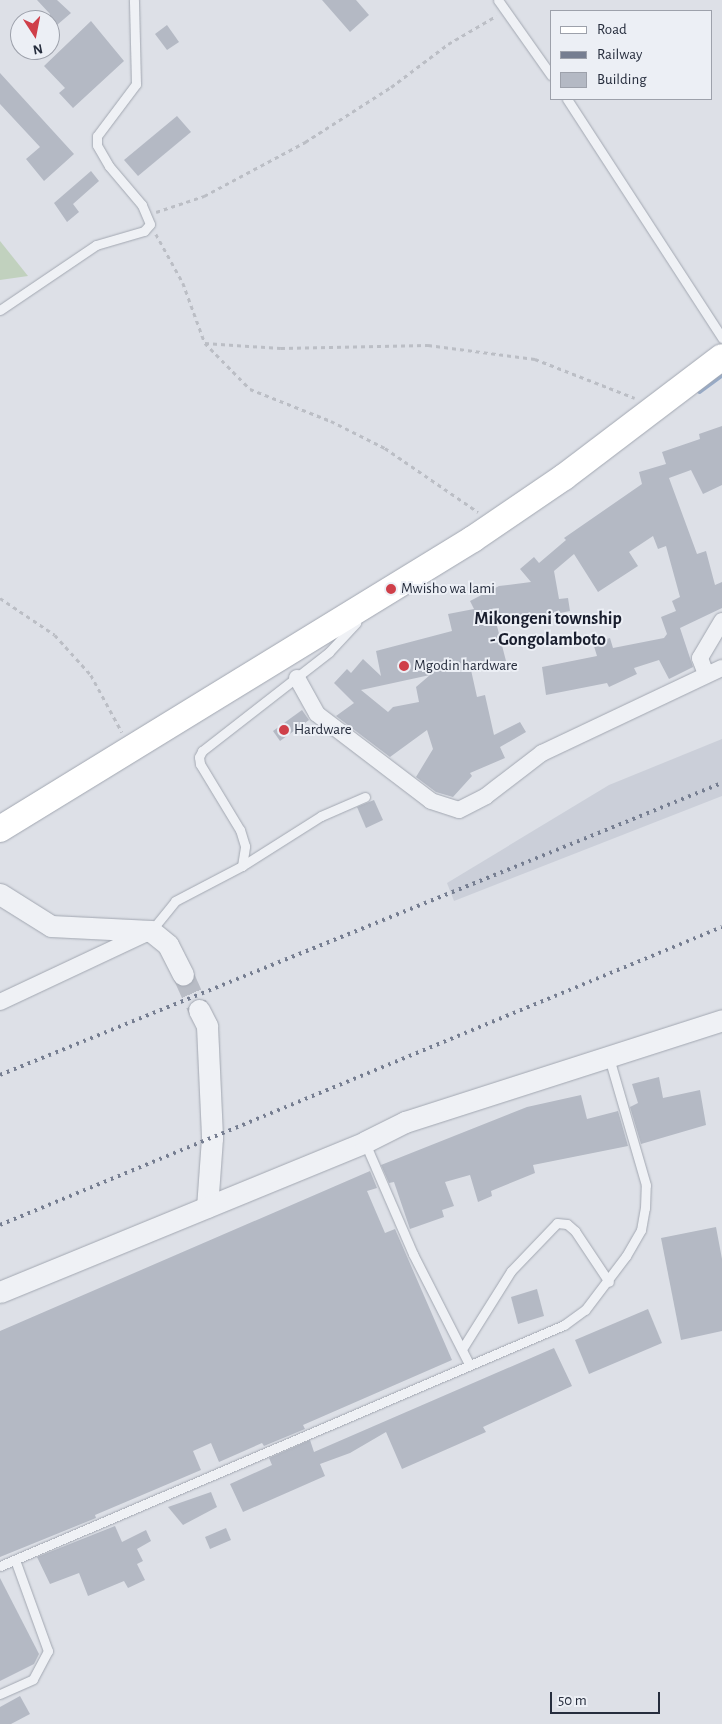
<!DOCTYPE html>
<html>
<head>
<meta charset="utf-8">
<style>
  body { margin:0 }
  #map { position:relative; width:722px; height:1724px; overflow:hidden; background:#dde0e7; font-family:"Alegreya Sans",sans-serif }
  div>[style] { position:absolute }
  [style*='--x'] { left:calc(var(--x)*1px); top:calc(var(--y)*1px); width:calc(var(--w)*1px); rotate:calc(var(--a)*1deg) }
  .built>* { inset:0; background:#cbcfd9 }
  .green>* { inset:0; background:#c1d1be }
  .stream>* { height:4.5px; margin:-2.25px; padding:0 2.25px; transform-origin:2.25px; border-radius:2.25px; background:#97abc8 }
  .building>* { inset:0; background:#b4b9c4 }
  .tertiary-tunnel>* { height:21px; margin-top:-10.5px; transform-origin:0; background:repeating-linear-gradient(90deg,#b8bcc5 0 21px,transparent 0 32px) }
  .path>* { height:2.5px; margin-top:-1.25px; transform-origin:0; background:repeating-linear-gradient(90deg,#bbbec5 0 4px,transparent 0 8px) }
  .roads { filter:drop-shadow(0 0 1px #a2a7b1) drop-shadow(0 0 1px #a2a7b1) }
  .service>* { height:9px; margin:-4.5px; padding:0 4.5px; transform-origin:4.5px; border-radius:4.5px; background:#eff1f5 }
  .minor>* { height:16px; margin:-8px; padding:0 8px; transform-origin:8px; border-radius:8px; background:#eff1f5 }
  .tertiary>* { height:21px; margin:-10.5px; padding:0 10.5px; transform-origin:10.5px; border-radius:10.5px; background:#eff1f5 }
  .primary>* { height:26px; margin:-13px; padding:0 13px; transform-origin:13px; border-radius:13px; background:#fff }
  .rail>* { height:4px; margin-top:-2px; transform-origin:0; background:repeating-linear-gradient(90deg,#767e91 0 2.5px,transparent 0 7.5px) }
  .dots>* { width:14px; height:14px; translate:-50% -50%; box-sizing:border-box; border:2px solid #eceff5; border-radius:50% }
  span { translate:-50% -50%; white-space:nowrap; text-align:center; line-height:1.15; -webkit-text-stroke:4px #eceff5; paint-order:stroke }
  .poi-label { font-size:15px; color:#262d3d }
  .left { translate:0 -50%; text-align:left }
  .quarter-label { font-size:18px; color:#191e2e; font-weight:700 }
  .legend { position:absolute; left:550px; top:10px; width:162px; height:90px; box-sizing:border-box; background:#eceff5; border:1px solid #9da1ab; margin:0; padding:6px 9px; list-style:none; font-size:15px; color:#262d3d }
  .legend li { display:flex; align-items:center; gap:10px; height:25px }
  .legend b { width:25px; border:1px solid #9da1ab }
  .north { position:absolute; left:10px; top:10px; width:50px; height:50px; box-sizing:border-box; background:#eceff5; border:1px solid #9da1ab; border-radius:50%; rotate:169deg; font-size:14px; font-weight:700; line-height:20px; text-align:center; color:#262d3d }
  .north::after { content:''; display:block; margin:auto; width:18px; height:22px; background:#cf3f49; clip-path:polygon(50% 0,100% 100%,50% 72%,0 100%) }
  .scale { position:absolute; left:550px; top:1692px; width:110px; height:22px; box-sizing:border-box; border:2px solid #262d3d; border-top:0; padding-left:6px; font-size:15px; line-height:18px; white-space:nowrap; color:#262d3d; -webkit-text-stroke:4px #eceff5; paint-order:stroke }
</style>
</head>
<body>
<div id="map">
  <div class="built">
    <div style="clip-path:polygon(722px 739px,722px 796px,454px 901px,447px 883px,609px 785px)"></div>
  </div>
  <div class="green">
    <div style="clip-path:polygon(0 241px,28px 276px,0 280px)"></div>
  </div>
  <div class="stream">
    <div style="--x:699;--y:391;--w:29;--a:-36"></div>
  </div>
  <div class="building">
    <div style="clip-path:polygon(37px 0,57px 0,71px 13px,50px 31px,50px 14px)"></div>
    <div style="clip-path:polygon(322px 0,356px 0,369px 15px,350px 32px)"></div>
    <div style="clip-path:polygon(91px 21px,124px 61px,73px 108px,59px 93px,65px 88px,44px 66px)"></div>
    <div style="clip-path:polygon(167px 25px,179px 42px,167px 50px,155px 34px)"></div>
    <div style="clip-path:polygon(0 73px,74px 154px,44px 181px,26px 159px,40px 147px,0 104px)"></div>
    <div style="clip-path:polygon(177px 116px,191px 132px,138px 176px,124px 160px)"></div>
    <div style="clip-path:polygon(91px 171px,99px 181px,73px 204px,79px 212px,67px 222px,54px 203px)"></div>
    <div style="clip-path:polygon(evenodd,722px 426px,722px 485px,703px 494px,691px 470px,669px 478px,697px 554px,706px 551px,715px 585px,722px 582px,722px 608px,680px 628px,693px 667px,669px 679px,659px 660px,634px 668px,637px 674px,609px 687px,607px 683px,546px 695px,542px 667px,597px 656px,593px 643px,610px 638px,613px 648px,664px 638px,667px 634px,661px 617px,676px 611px,672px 601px,680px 597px,666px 546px,658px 549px,653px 536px,629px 552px,638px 566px,598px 592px,574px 554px,554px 571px,559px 599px,568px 598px,570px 611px,497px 626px,506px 661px,471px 670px,477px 697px,485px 695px,494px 735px,520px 722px,526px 732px,500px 747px,505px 758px,470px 773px,472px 776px,453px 797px,436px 792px,416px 777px,433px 749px,427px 730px,390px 757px,336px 716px,354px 703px,334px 683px,347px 669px,351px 673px,363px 659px,381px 676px,376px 651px,452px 631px,448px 614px,474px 609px,470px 601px,499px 586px,531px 582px,520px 569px,534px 557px,539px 563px,566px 540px,564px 538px,642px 484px,639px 472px,666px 464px,662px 452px,700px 439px,699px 434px,722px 426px,430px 675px,416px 687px,419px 702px,393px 707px,388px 712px,361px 690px,430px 675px)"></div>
    <div style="clip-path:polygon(302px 710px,309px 720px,280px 741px,273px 731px)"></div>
    <div style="clip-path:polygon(374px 800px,383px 820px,366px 828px,357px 807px)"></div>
    <div style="clip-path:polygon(659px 1077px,663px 1098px,700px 1090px,706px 1125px,641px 1144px,630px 1107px,638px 1103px,632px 1084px)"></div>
    <div style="clip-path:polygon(581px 1095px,587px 1119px,618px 1111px,628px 1146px,533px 1165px,535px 1173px,491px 1191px,492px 1196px,478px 1202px,470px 1175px,445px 1182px,454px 1206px,442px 1210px,444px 1217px,410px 1229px,394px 1182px,389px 1183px,381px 1165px,527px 1107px)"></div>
    <div style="clip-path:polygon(370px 1171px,377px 1188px,367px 1191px,385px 1233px,395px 1229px,452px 1360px,303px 1425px,305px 1429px,264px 1446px,262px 1443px,219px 1462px,211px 1443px,193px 1451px,201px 1470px,95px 1515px,96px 1518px,0 1557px,0 1331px)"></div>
    <div style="clip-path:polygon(716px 1227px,722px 1259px,722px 1331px,681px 1340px,661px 1238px)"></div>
    <div style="clip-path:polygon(537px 1289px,544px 1316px,518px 1324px,511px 1297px)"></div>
    <div style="clip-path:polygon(648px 1309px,662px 1343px,589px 1374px,575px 1340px)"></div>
    <div style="clip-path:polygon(554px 1348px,572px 1386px,483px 1427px,486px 1432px,402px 1469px,386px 1432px,350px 1453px,320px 1464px,325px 1476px,243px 1512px,230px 1484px,272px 1465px,269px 1458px,310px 1440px,314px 1452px)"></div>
    <div style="clip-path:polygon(211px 1492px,217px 1507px,183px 1525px,168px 1507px)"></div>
    <div style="clip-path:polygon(115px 1526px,122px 1542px,146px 1530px,151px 1541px,137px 1549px,143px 1561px,137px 1564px,145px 1580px,128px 1588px,124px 1581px,88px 1596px,79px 1573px,50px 1584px,37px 1557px)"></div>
    <div style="clip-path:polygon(226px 1528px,231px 1540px,210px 1549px,205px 1537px)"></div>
    <div style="clip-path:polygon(0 1578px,39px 1654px,34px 1664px,0 1681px)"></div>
    <div style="clip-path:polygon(20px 1696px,30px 1714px,11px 1724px,0 1724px,0 1707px)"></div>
  </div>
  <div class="tertiary-tunnel">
    <div style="--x:183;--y:974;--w:39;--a:66"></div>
  </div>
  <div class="path">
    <div style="--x:156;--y:212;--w:51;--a:-18.4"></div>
    <div style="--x:204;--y:196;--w:115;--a:-28.1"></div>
    <div style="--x:305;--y:142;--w:102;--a:-32.6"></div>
    <div style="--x:391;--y:87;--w:71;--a:-37"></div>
    <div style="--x:448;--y:44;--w:56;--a:-30.3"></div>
    <div style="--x:156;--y:234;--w:56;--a:61.1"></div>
    <div style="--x:183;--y:283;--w:64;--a:69.9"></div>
    <div style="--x:205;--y:343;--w:64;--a:45.6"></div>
    <div style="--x:250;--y:389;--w:87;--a:21.6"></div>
    <div style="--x:331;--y:421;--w:60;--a:26.6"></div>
    <div style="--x:385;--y:448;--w:113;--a:34.5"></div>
    <div style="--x:205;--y:343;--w:76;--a:3.8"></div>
    <div style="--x:281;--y:348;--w:147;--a:-1.2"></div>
    <div style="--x:428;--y:345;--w:108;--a:7.5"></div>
    <div style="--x:535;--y:359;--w:107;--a:21.3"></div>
    <div style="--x:0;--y:598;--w:66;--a:33.9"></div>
    <div style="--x:55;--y:635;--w:54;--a:48"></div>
    <div style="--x:91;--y:675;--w:65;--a:61.5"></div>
  </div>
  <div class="roads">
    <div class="service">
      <div style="--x:498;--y:0;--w:92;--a:54.8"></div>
      <div style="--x:567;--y:99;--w:285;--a:57"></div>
      <div style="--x:0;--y:310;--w:116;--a:-34.1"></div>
      <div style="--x:96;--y:245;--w:50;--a:-16.3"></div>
      <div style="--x:144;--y:231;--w:9;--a:-49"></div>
      <div style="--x:150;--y:224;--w:21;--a:-113"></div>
      <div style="--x:142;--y:205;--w:51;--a:-130.2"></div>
      <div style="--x:109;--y:166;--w:24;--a:-120"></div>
      <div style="--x:97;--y:145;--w:9;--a:-90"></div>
      <div style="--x:97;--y:136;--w:65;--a:-53.1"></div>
      <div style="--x:136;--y:84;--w:84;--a:-91.4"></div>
      <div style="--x:242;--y:866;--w:20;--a:-81"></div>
      <div style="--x:245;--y:846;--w:17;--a:-107"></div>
      <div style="--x:240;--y:830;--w:77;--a:-121.2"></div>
      <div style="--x:200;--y:764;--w:7;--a:-98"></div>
      <div style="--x:199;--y:757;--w:7;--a:-63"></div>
      <div style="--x:202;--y:751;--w:161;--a:-37.9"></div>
      <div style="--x:329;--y:652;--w:40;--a:-47"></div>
      <div style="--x:151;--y:931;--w:38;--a:-51"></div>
      <div style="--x:175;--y:901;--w:76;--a:-27.6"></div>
      <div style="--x:242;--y:866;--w:93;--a:-32.3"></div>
      <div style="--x:321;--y:816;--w:48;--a:-23.4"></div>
      <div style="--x:365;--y:1143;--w:121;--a:66.6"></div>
      <div style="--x:413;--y:1254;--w:123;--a:63"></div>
      <div style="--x:462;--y:1349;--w:92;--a:-57.9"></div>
      <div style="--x:511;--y:1271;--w:66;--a:-46.2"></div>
      <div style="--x:557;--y:1223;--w:10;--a:6"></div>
      <div style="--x:567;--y:1224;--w:11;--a:41"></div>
      <div style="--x:575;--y:1231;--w:61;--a:56.3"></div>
      <div style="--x:0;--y:1566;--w:613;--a:-23.14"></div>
      <div style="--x:564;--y:1325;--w:26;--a:-36"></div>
      <div style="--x:585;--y:1310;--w:68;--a:-52.8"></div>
      <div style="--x:626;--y:1256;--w:30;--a:-60"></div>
      <div style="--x:641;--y:1230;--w:22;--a:-80"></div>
      <div style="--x:645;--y:1208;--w:23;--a:-88"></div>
      <div style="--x:646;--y:1185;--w:132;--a:-106.2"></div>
      <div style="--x:0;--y:1694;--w:36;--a:-24"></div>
      <div style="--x:33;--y:1679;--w:32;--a:-62"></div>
      <div style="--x:48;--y:1651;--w:97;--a:-109.9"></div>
    </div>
    <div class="minor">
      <div style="--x:706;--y:674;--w:17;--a:-111"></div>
      <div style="--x:700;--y:658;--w:43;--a:-59.3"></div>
      <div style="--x:297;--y:678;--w:41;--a:60.9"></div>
      <div style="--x:317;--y:714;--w:143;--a:37.3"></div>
      <div style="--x:431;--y:801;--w:29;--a:18"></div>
      <div style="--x:459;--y:810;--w:30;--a:-27"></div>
      <div style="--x:486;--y:796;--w:71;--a:-37.5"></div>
      <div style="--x:542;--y:753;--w:199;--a:-25.3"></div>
      <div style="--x:0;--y:1002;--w:167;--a:-25.2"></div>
    </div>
    <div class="tertiary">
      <div style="--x:0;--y:894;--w:60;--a:32.1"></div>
      <div style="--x:51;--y:926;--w:100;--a:2.9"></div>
      <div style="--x:151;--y:931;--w:22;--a:39"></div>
      <div style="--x:168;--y:945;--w:33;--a:63"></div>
      <div style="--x:199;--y:1010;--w:18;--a:63"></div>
      <div style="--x:207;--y:1026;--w:112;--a:87.4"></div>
      <div style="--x:212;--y:1138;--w:69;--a:94.1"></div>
      <div style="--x:0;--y:1292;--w:395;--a:-22.3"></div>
      <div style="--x:365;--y:1142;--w:45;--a:-26.6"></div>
      <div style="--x:405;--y:1122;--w:333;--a:-17.8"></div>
    </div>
    <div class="primary">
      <div style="--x:0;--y:829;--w:555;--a:-31.51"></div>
      <div style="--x:473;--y:539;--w:110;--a:-34.3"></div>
      <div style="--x:564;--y:477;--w:198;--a:-37.2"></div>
    </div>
  </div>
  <div class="rail">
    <div style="--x:0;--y:1075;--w:779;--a:-22.02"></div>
    <div style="--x:0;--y:1225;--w:781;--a:-22.43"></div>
  </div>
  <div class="dots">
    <div style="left:391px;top:589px;background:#cf3f49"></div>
    <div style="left:404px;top:666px;background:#cf3f49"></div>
    <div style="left:284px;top:730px;background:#cf3f49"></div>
  </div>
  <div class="poi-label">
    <span class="left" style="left:401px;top:589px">Mwisho wa lami</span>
    <span class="left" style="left:414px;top:666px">Mgodin hardware</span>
    <span class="left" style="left:294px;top:730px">Hardware</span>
  </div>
  <div class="quarter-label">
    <span style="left:548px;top:630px">Mikongeni township<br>- Gongolamboto</span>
  </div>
  <ul class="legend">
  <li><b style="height:6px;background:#fff"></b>Road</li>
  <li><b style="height:6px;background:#767e91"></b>Railway</li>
  <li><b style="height:14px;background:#b4b9c4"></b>Building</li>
  </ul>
  <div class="north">N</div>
  <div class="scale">50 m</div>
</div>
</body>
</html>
